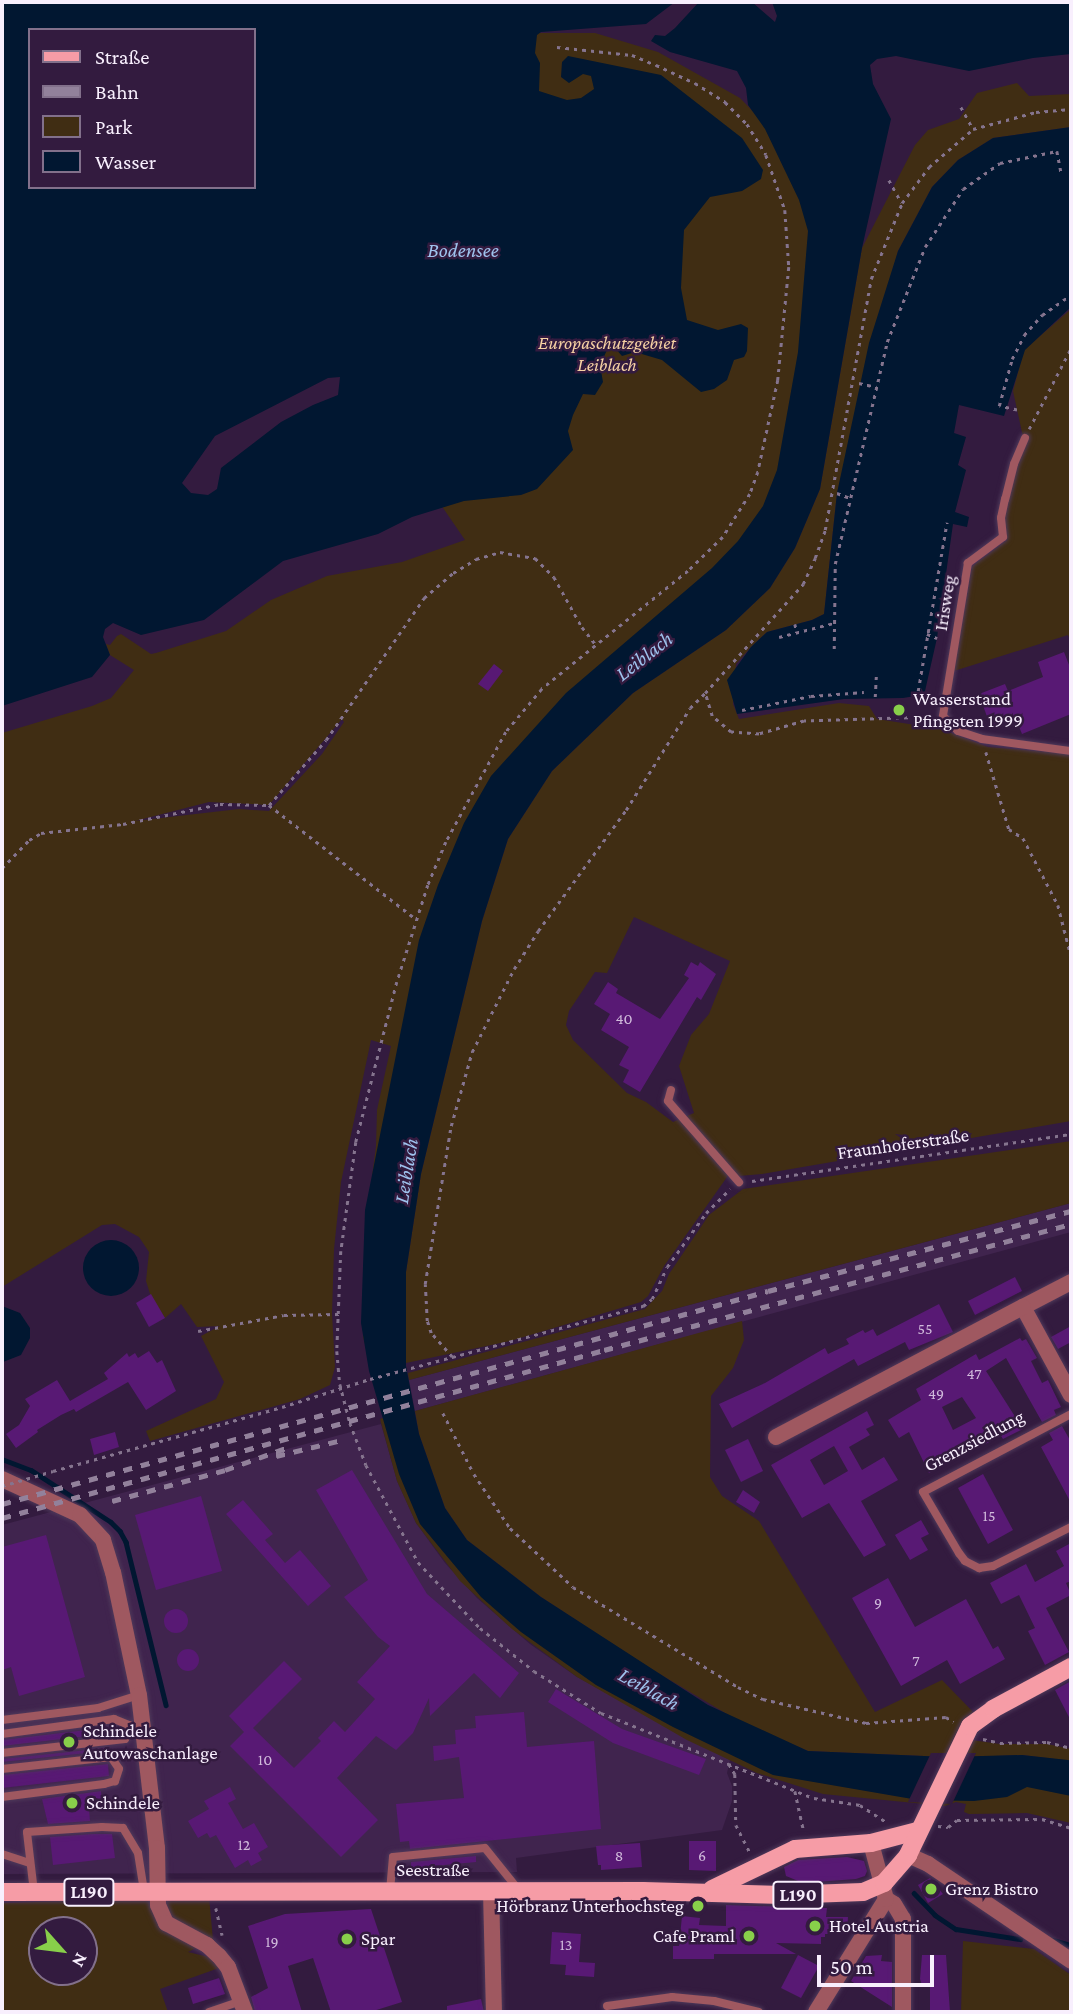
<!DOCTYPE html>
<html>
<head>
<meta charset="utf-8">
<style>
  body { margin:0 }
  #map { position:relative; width:1073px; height:2014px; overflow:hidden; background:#331b3f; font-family:"Crimson Pro",serif }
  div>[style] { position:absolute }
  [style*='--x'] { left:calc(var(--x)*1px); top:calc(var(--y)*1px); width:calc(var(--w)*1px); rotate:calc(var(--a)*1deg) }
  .built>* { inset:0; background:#40244e }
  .green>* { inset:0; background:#402d13 }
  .water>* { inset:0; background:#011731 }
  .round { border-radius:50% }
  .pier>* { inset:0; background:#331b3f }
  .stream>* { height:4.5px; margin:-2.25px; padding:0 2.25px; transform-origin:2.25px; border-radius:2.25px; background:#011731 }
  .building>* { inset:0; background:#581974 }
  .path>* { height:2.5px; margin-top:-1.25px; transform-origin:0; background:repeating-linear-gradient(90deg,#85748e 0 3.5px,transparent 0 8.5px) }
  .roads { filter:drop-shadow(0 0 2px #4f395a) drop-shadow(0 0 2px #4f395a) }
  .service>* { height:8px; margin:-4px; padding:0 4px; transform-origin:4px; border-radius:4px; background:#9f5860 }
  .minor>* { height:16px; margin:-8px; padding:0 8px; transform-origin:8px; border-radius:8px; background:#9f5860 }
  .primary>* { height:18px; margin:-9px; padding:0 9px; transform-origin:9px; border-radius:9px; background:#f69ca6 }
  .rail>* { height:4.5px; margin-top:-2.25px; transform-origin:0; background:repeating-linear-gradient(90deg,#92819b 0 9px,transparent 0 18px) }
  .path-bridge>* { height:2.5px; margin-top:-1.25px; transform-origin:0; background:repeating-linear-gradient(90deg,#85748e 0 3.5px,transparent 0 8.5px) }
  .dots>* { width:19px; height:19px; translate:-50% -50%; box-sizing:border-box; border:4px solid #331b3f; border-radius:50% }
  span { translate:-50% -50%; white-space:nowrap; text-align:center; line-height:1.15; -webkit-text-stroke:5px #331b3f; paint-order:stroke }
  .number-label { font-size:16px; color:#d0badb }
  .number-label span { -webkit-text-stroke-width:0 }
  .shield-label span { padding:2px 5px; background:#331b3f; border:2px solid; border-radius:5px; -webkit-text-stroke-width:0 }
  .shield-label { font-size:18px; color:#f8effd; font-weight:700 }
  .park-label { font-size:19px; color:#f6d2a4; font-style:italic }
  .street-label { font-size:19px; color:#f8effd }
  .poi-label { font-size:19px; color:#f8effd }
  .left { translate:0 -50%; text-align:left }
  .right { translate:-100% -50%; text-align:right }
  .water-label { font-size:21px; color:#9ec2ed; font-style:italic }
  .frame { position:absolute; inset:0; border:4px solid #f8effd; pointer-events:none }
  .legend { position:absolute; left:28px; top:28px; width:228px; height:161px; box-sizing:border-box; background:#331b3f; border:2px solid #82708b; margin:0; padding:9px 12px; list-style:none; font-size:21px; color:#f8effd }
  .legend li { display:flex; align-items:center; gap:14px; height:35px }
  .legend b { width:35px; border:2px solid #82708b }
  .north { position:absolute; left:28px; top:1916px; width:70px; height:70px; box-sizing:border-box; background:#331b3f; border:2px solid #82708b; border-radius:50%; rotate:118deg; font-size:19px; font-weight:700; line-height:28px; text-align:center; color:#f8effd }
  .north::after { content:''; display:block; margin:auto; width:24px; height:32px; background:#88cf4a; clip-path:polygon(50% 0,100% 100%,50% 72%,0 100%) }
  .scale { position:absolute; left:817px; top:1955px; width:117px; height:32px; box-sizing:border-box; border:4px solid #f8effd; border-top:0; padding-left:9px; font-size:21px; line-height:24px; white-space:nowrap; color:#f8effd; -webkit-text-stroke:5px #331b3f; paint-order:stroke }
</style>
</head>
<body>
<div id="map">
  <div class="built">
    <div style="clip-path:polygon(1071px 1203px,1071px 1232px,415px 1411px,409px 1380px)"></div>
    <div style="clip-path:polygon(381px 1424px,397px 1481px,416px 1523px,445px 1563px,477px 1598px,530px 1644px,577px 1677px,730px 1760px,727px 1773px,732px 1786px,732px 1801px,722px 1830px,516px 1858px,517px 1872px,2px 1874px,2px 1525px)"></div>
  </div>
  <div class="green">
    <div style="clip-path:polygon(evenodd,529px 33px,595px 33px,658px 52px,740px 98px,835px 197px,784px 515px,571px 717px,462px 908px,393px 1352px,442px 1517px,506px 1589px,792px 1758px,1071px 1775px,1071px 1823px,1027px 1813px,969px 1814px,964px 1812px,966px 1804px,956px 1802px,945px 1806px,823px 1794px,757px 1773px,687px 1740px,577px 1677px,512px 1629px,460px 1581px,416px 1523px,397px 1481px,380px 1419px,386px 1417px,363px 1337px,366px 1222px,376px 1146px,377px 1110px,391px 1046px,371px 1040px,341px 1182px,334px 1249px,332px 1313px,335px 1367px,330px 1385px,300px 1399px,150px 1441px,146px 1431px,216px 1399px,224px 1382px,201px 1336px,220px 1326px,197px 1327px,181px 1304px,165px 1318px,151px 1297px,146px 1281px,149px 1252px,139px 1237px,115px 1224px,102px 1225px,2px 1287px,2px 733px,92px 706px,111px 698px,134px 670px,110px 655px,106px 644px,110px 645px,117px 636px,121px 634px,151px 654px,156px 653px,226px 631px,271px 600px,327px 576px,402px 562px,465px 540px,393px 435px,529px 33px,342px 719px,344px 722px,322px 754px,269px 811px,239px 809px,135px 821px,209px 802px,269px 805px,342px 719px)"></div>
    <div style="clip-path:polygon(evenodd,1017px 83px,1029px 96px,1071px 94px,1071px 127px,993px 138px,958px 160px,932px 187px,898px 251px,837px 493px,824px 614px,812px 620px,767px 632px,751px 647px,736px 664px,733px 704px,739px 719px,839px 703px,869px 706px,877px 719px,941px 729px,988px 747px,1071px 754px,1071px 1121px,762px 1174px,739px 1176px,732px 1170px,664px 1266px,648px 1296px,641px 1302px,510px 1341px,406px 1363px,406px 1272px,421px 1174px,482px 921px,508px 839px,552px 771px,633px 693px,726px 630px,770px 588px,795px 548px,820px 489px,862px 248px,915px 145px,928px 130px,959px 119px,977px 93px,1017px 83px,634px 917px,730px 961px,709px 1014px,691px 1035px,679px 1066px,694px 1113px,673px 1122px,646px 1102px,627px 1093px,573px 1040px,566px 1025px,569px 1011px,595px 972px,607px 973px,634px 917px)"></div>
    <div style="clip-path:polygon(1071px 309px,1071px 642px,1068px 635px,954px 671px,972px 566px,1007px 540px,1004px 519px,1023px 437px,1013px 391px,1024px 350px)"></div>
    <div style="clip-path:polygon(1071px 1141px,1071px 1203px,409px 1380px,408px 1373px,645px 1309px,662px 1291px,669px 1274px,709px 1215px,743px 1189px)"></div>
    <div style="clip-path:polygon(742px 1321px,744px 1340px,733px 1368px,711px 1396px,710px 1477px,722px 1496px,759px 1521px,875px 1712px,942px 1680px,975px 1714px,947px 1757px,808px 1751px,742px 1723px,648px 1667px,541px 1597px,467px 1540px,445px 1508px,419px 1434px,415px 1411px)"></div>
    <div style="clip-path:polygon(971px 1740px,1000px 1744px,1047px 1744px,1071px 1749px,1071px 1761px,1022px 1755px,962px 1757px)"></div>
    <div style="clip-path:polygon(evenodd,209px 1897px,213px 1940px,188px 1952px,217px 1959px,219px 1968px,160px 1989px,168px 2012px,2px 2012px,2px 1903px,209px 1897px,42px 1930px,84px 1930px,84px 1972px,42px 1972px,42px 1930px)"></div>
    <div style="clip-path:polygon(963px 1941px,1034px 1949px,1071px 1975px,1071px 2012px,961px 2012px)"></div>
  </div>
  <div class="water">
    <div style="clip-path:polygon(evenodd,2px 2px,675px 2px,646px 24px,541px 32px,537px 35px,535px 53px,540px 63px,539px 91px,567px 100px,581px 98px,594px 89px,591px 76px,583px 74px,569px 83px,561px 77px,562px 62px,568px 56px,661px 75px,742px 138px,763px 170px,761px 179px,742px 191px,710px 197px,684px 230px,681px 288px,687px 320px,718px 330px,741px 324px,748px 328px,747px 351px,744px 357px,734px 360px,727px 380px,714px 389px,701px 392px,662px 360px,635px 352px,622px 356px,615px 348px,607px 350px,600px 365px,603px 382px,595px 395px,583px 394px,573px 415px,568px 431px,573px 450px,537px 489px,521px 495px,464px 501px,412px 517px,378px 534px,283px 561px,204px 620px,141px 635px,113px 623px,105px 629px,103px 637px,110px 655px,92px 677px,2px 706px,2px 2px,30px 30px,254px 30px,254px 187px,30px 187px,30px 30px,2px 2px,340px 377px,338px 395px,313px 405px,281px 422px,221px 468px,217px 489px,208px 495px,191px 493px,182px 483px,215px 436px,328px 378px,340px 377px)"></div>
    <div style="clip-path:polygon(699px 2px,752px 2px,775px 22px,777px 16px,772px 2px,1071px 2px,1071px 54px,1033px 58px,969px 71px,896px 56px,877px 59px,870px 65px,873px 84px,891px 119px,862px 248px,820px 489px,795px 548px,770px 588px,726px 630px,633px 693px,552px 771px,508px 839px,482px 921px,421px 1174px,406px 1272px,406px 1366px,419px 1434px,445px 1508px,467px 1540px,541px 1597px,708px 1705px,808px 1751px,947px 1757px,1022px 1755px,1068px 1760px,1071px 1761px,1071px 1796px,1027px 1787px,1007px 1797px,974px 1801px,918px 1800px,773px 1775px,673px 1727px,596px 1685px,521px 1632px,481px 1597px,420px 1524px,399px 1474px,369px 1371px,361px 1323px,365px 1210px,419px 940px,438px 885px,464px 823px,491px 776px,566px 693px,712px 568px,738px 541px,763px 506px,777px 470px,798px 352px,808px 231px,799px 200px,765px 129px,748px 105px,746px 88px,737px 71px,670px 52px,651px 41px,655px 35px,665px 36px,675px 28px)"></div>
    <div style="clip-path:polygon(1071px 127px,1071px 307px,1025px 350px,1004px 416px,959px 405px,954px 433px,966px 437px,958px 465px,966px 470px,955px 512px,969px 517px,967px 527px,953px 524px,937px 638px,925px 691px,921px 695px,903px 698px,844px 699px,737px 714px,727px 680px,751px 647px,767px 632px,812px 620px,824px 614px,837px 493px,869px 343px,898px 251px,932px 187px,958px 160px,993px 138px)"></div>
    <div class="round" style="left:83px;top:1240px;width:56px;height:56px"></div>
    <div style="clip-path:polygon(2px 1306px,20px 1313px,30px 1328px,30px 1338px,21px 1355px,3px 1362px)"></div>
  </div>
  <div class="pier">
    <div style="clip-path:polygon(931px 1753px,976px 1753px,952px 1804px,908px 1802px)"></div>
  </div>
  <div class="stream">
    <div style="--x:2;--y:1459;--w:31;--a:21"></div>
    <div style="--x:31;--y:1470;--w:95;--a:33"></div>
    <div style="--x:111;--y:1522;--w:13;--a:45"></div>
    <div style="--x:120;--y:1531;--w:13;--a:61"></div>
    <div style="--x:126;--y:1542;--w:168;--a:76.2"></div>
    <div style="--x:914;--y:1893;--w:30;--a:46"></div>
    <div style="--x:935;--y:1915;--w:25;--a:34"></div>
    <div style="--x:956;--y:1929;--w:65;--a:8.9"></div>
    <div style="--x:1053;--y:1940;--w:19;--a:16"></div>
  </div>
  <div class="building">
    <div style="clip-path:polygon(1064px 652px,1071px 670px,1071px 714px,1022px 734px,1016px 719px,991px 728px,979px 694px,1005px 684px,1008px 691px,1043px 677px,1038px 662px)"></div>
    <div style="clip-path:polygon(494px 664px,503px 671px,488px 691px,478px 684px)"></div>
    <div style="clip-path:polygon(691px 962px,698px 966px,700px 962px,716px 974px,701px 1000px,697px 997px,640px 1092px,623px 1082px,629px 1070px,619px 1065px,629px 1047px,601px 1030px,610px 1014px,594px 1004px,608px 982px,618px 989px,616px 993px,660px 1019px,689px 978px,684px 975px)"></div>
    <div style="clip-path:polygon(1015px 1277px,1022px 1291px,975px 1315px,968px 1301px)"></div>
    <div style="clip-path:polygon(151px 1294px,165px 1318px,149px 1327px,136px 1303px)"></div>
    <div style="clip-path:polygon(939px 1304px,953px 1332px,909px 1350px,905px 1342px,858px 1366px,854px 1359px,732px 1428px,719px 1404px,765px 1383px,825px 1348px,828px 1354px,849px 1344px,846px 1339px,863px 1330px,865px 1333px,873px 1329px,877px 1336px)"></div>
    <div style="clip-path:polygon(1071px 1326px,1071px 1342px,1058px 1349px,1051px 1337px)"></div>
    <div style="clip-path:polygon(evenodd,1020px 1338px,1022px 1341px,1026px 1339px,1037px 1358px,1031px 1361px,1042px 1383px,1048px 1380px,1061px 1407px,1054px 1410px,1056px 1415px,1042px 1422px,1006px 1358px,986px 1371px,1023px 1429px,1003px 1439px,1001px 1436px,929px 1473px,909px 1432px,899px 1438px,888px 1420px,921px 1400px,916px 1389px,976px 1354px,979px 1360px,1020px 1338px,962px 1397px,976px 1418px,953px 1430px,942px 1407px,962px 1397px)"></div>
    <div style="clip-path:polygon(149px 1351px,157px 1363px,162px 1360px,176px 1391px,146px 1410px,128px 1382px,76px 1412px,74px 1409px,61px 1415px,37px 1430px,38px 1432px,16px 1448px,6px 1434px,19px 1425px,30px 1406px,25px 1399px,57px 1380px,70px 1401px,108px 1379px,104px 1373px,127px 1353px,129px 1357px,135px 1353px,138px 1358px)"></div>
    <div style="clip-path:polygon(evenodd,867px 1411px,874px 1425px,866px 1429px,870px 1435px,849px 1447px,862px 1470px,884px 1457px,898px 1480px,861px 1501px,886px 1545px,864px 1557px,829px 1503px,802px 1518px,771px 1465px,867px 1411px,834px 1446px,848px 1471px,824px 1485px,810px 1460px,834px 1446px)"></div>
    <div style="clip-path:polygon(1062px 1426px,1071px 1442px,1071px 1503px,1041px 1447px,1053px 1440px,1049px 1433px)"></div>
    <div style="clip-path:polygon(115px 1432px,119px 1447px,94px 1455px,90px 1439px)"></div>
    <div style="clip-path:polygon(748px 1439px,763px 1471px,741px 1482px,725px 1450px)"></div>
    <div style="clip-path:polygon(352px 1470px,427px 1594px,519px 1673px,500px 1698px,474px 1673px,430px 1716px,429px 1698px,413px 1733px,396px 1750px,376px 1736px,337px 1778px,378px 1820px,341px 1857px,230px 1746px,244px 1732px,229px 1716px,284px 1661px,302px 1679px,253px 1728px,294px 1768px,321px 1741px,318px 1738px,334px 1721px,345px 1732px,375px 1699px,357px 1682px,390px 1646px,378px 1637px,344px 1597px,368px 1580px,316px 1490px)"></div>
    <div style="clip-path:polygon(983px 1474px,1013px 1530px,988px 1544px,958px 1488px)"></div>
    <div style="clip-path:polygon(743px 1490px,760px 1502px,754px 1513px,736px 1502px)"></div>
    <div style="clip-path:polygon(201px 1496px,222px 1571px,156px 1590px,135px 1515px)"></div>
    <div style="clip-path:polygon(243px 1500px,273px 1534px,265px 1540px,285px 1563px,300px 1550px,331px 1586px,308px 1606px,226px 1514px)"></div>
    <div style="clip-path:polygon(921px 1520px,929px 1534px,921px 1538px,928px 1550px,910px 1560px,895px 1535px)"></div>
    <div style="clip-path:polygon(46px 1535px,85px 1677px,19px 1696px,11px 1667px,2px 1670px,2px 1547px)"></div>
    <div style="clip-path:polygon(1071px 1543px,1071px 1581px,1066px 1583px,1071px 1595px,1046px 1608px,1069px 1652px,1045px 1665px,1028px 1631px,1035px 1628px,1019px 1595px,1001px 1604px,990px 1583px,1026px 1564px,1035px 1582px,1064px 1566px,1056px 1551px)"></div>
    <div style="clip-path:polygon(888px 1578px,915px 1627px,966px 1599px,993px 1649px,998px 1646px,1005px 1659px,960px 1684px,947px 1660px,901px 1686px,852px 1598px)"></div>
    <div class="round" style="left:164px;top:1609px;width:24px;height:24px"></div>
    <div class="round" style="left:177px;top:1649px;width:22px;height:22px"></div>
    <div style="clip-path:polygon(1071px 1681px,1071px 1721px,1055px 1690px)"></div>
    <div style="clip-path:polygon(556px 1689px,622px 1729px,706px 1759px,699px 1775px,613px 1743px,548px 1702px)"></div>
    <div style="clip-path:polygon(524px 1712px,527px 1747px,594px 1741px,601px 1829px,410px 1849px,409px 1841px,400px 1842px,396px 1804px,464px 1798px,459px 1757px,434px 1761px,433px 1746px,456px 1744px,455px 1730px,476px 1728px,475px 1716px)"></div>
    <div style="clip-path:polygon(103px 1728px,104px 1734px,122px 1732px,2px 1746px,2px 1740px)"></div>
    <div style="clip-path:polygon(106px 1748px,106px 1751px,2px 1762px,2px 1759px)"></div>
    <div style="clip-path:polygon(108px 1764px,109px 1776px,2px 1788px,2px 1775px)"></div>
    <div style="clip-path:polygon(230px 1787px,236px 1799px,228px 1803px,243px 1829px,254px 1823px,268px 1847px,258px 1853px,262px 1860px,251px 1866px,248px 1860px,235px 1868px,216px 1835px,210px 1838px,207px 1833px,198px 1838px,188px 1821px,209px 1809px,204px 1801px)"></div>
    <div style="clip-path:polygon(101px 1791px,102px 1806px,89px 1808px,90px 1821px,48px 1824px,42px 1799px)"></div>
    <div style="clip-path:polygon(92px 1834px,112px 1834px,115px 1858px,53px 1865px,50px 1837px)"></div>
    <div style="clip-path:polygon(689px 1841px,716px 1841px,716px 1871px,689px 1870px)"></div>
    <div style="clip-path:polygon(640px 1843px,642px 1867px,601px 1870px,601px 1865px,598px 1865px,596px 1846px)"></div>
    <div style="clip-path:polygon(476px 1856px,476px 1862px,411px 1868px,411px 1862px)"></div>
    <div style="clip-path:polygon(847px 1857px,864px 1861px,867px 1871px,865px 1876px,856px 1879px,803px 1883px,786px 1876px,784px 1867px,798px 1860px)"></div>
    <div style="clip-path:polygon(930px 1878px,943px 1894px,928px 1903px,918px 1885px)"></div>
    <div style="clip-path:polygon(726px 1905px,827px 1908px,826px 1917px,848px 1917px,847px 1934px,825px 1934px,825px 1937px,821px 1937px,821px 1944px,776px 1943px,796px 1954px,714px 1954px,714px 1959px,673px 1959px,673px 1946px,679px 1946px,682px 1916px,700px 1918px,699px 1925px,726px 1926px)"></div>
    <div style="clip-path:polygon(371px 1909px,402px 2002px,370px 2012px,331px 2012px,313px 1958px,288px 1966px,302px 2012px,255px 2012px,251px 1997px,268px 1988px,248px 1926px,285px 1914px)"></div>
    <div style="clip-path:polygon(552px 1932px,581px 1934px,579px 1962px,595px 1963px,594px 1977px,565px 1975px,566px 1965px,550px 1964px)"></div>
    <div style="clip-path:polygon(798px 1955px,819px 1966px,801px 1998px,781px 1988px)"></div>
    <div style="clip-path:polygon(882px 1955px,881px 1961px,892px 1962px,892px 2007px,851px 1981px,866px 1956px)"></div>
    <div style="clip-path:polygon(922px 1955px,946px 1955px,950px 2012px,930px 2012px,930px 1985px,922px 1985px,920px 1979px)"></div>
    <div style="clip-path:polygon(219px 1978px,225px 1994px,193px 2004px,188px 1988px)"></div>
    <div style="clip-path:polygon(481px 1999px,484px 2012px,447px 2012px,447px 2006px)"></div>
  </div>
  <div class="path">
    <div style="--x:557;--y:47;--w:75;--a:6.1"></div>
    <div style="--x:632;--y:55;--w:26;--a:23"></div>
    <div style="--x:656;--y:65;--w:43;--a:24.8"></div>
    <div style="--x:695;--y:83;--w:36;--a:32"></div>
    <div style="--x:725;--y:102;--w:31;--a:45"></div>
    <div style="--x:747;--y:124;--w:36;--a:58"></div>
    <div style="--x:766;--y:155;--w:58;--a:70.9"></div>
    <div style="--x:785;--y:210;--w:57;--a:86"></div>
    <div style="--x:789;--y:267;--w:114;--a:95.6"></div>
    <div style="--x:778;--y:380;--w:94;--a:102.3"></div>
    <div style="--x:758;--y:472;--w:23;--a:110"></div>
    <div style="--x:750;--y:494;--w:51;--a:122.1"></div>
    <div style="--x:723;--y:537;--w:49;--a:135.8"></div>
    <div style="--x:688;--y:571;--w:188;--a:141.1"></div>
    <div style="--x:542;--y:689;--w:56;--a:129.9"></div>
    <div style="--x:506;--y:732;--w:125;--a:118.6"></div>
    <div style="--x:446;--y:842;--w:47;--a:112.7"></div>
    <div style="--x:428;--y:885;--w:102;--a:107.7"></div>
    <div style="--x:397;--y:982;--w:165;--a:104.4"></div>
    <div style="--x:356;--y:1142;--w:110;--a:97.8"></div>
    <div style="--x:341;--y:1251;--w:100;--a:92.3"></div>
    <div style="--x:337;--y:1351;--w:33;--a:85"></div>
    <div style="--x:340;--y:1384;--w:40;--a:75.6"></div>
    <div style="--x:350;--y:1423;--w:45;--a:69.1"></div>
    <div style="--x:366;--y:1465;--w:110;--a:61.8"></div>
    <div style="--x:418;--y:1562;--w:91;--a:46.8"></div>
    <div style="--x:480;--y:1628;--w:69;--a:38.5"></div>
    <div style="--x:534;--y:1671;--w:79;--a:32.1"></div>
    <div style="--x:601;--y:1713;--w:229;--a:21.8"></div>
    <div style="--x:814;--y:1798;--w:47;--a:8.7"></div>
    <div style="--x:860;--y:1805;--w:30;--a:33"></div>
    <div style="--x:1071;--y:89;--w:5;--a:90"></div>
    <div style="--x:961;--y:107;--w:25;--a:61"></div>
    <div style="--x:889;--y:180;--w:26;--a:61"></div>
    <div style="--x:859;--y:383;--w:18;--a:13"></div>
    <div style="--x:1017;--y:410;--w:18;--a:-167"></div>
    <div style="--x:999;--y:406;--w:49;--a:-74.5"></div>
    <div style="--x:1012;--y:359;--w:27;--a:-63"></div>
    <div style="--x:1024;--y:335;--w:27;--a:-48"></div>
    <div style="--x:1042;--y:315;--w:35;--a:-35"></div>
    <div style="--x:1029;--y:429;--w:91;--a:-62.6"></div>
    <div style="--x:837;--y:493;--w:14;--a:21"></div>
    <div style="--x:795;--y:624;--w:8;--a:76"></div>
    <div style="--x:927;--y:634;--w:11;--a:22"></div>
    <div style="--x:779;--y:637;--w:57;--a:-14.3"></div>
    <div style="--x:834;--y:649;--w:85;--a:-89.3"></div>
    <div style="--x:835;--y:564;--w:228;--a:-76.8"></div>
    <div style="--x:887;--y:342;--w:102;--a:-68.2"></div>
    <div style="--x:925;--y:247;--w:69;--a:-56.8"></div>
    <div style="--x:963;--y:189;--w:45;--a:-35.1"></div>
    <div style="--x:1000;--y:163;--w:58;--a:-11.9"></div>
    <div style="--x:1057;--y:151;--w:25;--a:79"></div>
    <div style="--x:918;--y:691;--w:171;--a:-80.3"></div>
    <div style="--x:875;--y:697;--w:22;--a:-87"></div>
    <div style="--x:742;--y:710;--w:70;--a:-11.5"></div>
    <div style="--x:811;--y:696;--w:53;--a:-4.3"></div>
    <div style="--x:933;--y:717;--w:129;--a:178.2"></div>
    <div style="--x:804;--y:721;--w:47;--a:163.9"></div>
    <div style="--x:759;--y:734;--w:28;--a:-176"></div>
    <div style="--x:731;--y:732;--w:25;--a:-140"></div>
    <div style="--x:712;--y:716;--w:24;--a:-107"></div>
    <div style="--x:705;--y:693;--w:147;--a:-48"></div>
    <div style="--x:803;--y:584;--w:29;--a:-65"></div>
    <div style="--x:815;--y:558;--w:30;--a:-70"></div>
    <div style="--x:825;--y:530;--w:255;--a:-79.6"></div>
    <div style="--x:871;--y:279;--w:82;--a:-67.8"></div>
    <div style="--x:902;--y:203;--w:45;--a:-53.1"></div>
    <div style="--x:929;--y:167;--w:58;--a:-40.8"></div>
    <div style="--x:973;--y:129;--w:65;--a:-15.1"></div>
    <div style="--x:1036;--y:112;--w:35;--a:-5"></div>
    <div style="--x:986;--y:752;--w:80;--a:73.4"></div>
    <div style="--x:1009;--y:829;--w:17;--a:33"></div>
    <div style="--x:1023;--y:838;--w:76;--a:62.4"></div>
    <div style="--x:1058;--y:905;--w:53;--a:75.7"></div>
    <div style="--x:269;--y:805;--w:86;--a:-48.8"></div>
    <div style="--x:326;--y:740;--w:173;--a:-55.4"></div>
    <div style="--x:424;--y:598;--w:38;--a:-41"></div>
    <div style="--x:453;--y:573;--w:27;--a:-31"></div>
    <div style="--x:476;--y:559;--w:25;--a:-16"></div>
    <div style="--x:500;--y:552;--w:36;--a:10"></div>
    <div style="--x:535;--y:558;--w:27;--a:45"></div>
    <div style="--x:554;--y:577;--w:57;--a:60.8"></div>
    <div style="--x:582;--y:627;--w:23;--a:52"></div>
    <div style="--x:2;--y:868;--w:39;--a:-46"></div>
    <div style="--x:29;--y:840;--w:14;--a:-30"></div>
    <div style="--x:41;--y:833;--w:82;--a:-6.3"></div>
    <div style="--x:123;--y:824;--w:99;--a:-11.7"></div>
    <div style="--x:220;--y:804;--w:49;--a:1.2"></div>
    <div style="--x:269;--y:805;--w:186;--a:37.8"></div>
    <div style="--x:752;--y:1181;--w:322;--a:-8.4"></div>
    <div style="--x:198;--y:1331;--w:87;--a:-10.5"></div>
    <div style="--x:284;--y:1315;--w:55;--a:-1"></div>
    <div style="--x:452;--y:1357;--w:32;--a:-131"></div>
    <div style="--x:431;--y:1333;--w:13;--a:-108"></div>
    <div style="--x:427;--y:1321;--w:37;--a:-93"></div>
    <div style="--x:425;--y:1284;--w:160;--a:-80.7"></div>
    <div style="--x:451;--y:1126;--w:77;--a:-74.2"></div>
    <div style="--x:472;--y:1052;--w:93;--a:-63.2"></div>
    <div style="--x:514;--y:969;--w:45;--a:-57.7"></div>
    <div style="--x:538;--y:931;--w:150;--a:-54"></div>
    <div style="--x:626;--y:810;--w:120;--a:-57.9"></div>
    <div style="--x:690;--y:708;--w:21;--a:-45"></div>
    <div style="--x:443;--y:1413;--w:68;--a:63.1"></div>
    <div style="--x:474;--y:1474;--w:65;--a:56.3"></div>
    <div style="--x:510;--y:1528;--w:86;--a:43.1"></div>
    <div style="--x:573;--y:1587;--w:193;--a:31.2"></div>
    <div style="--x:738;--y:1687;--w:28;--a:26"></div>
    <div style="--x:763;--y:1699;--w:106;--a:13.1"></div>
    <div style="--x:866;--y:1723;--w:80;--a:-4.3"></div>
    <div style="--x:946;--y:1717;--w:9;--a:32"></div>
    <div style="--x:53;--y:1471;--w:238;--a:-15.6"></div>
    <div style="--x:282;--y:1407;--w:92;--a:-17.7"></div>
    <div style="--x:370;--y:1379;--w:283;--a:-15"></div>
    <div style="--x:643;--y:1306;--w:11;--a:-38"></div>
    <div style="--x:652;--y:1299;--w:35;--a:-65"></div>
    <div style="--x:667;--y:1267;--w:67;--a:-54.2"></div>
    <div style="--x:706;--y:1213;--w:34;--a:-45"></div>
    <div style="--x:983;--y:1739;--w:17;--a:13"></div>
    <div style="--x:1000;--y:1743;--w:47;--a:-1.2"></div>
    <div style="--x:1047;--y:1742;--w:25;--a:14"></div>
    <div style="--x:729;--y:1764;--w:12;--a:59"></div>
    <div style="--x:735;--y:1774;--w:51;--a:88.9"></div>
    <div style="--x:736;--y:1825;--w:31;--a:63"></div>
    <div style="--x:795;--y:1791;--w:42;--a:77.6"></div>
    <div style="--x:938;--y:1826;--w:10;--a:6"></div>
    <div style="--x:948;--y:1827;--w:11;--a:-38"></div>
    <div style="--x:957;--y:1820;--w:85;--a:-0.7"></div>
    <div style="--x:1042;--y:1819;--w:30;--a:17"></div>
    <div style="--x:216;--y:1908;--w:28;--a:77"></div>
  </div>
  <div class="roads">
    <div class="service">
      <div style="--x:1025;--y:438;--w:28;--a:113"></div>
      <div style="--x:1014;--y:464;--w:36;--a:104"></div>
      <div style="--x:1005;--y:499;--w:19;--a:102"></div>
      <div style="--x:1001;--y:518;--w:19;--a:84"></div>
      <div style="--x:1003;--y:537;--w:44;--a:143.4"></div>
      <div style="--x:968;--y:563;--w:155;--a:99.3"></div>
      <div style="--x:943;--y:716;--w:21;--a:45"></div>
      <div style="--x:958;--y:731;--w:25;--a:18"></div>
      <div style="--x:982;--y:739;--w:90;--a:7.7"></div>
      <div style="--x:671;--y:1090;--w:11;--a:105"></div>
      <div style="--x:668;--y:1101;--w:108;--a:48.8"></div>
      <div style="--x:1071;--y:1414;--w:167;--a:152.2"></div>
      <div style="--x:923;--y:1492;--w:71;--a:59.5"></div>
      <div style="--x:959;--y:1553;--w:10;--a:53"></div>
      <div style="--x:965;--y:1561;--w:16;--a:27"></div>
      <div style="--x:979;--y:1568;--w:14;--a:-8"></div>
      <div style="--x:993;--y:1566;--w:87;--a:-26.6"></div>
      <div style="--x:2;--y:1720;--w:97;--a:-7.1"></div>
      <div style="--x:98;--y:1708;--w:43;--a:-17.6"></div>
      <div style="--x:2;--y:1734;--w:113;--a:-7.6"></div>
      <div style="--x:114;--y:1719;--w:16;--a:22"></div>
      <div style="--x:129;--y:1725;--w:7;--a:90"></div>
      <div style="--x:129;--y:1732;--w:8;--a:120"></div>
      <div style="--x:125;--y:1739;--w:124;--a:173.5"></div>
      <div style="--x:2;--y:1769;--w:110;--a:-6.3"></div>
      <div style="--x:111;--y:1757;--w:14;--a:56"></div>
      <div style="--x:119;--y:1769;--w:13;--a:108"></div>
      <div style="--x:115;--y:1781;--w:11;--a:165"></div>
      <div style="--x:104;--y:1784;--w:103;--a:172.7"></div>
      <div style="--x:2;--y:1854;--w:29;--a:18"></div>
      <div style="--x:390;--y:1891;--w:34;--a:-85"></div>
      <div style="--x:393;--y:1857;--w:92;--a:-5.6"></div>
      <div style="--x:485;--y:1848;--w:51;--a:51.3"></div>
      <div style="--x:34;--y:1892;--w:60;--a:-96.7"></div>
      <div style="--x:27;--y:1832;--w:75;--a:-3.8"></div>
      <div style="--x:102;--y:1827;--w:21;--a:3"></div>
      <div style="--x:123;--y:1828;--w:29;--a:59"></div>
      <div style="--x:138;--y:1853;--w:38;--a:81"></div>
      <div style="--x:607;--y:2006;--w:66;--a:-7.9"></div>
      <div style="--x:672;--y:1997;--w:42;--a:5.4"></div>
      <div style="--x:714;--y:2001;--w:46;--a:13.7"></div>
      <div style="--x:209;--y:2012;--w:34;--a:-19"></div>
    </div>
    <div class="minor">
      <div style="--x:1071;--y:1282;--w:54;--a:152.5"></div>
      <div style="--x:1023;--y:1307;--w:100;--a:61.4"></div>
      <div style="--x:776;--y:1437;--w:279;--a:-27.8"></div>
      <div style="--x:2;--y:1479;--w:86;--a:24.8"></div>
      <div style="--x:80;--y:1515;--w:34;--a:47"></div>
      <div style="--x:103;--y:1540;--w:34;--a:73"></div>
      <div style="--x:113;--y:1572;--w:126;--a:78.1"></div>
      <div style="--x:139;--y:1695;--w:154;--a:83.3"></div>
      <div style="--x:157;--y:1848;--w:57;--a:89"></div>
      <div style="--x:158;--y:1905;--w:20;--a:66"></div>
      <div style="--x:166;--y:1923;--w:47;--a:28.2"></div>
      <div style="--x:207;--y:1945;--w:16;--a:43"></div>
      <div style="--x:219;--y:1956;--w:14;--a:51"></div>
      <div style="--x:228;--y:1967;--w:48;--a:69.3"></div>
      <div style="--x:908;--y:1855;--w:22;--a:24"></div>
      <div style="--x:928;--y:1864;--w:173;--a:34.1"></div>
      <div style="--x:491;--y:1891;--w:121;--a:88.6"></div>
      <div style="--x:886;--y:1899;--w:9;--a:32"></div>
      <div style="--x:894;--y:1904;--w:17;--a:59"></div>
      <div style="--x:903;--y:1919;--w:93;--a:90"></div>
      <div style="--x:816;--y:2012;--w:133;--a:-58.2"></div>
      <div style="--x:886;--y:1899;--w:58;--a:-105"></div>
    </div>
    <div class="primary">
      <div style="--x:712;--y:1889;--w:92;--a:-25.7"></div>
      <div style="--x:795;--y:1849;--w:76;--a:-4.5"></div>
      <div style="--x:871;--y:1843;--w:48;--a:-14.6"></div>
      <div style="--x:2;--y:1892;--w:641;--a:-0.09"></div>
      <div style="--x:643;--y:1891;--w:139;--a:1.6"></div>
      <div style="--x:782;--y:1895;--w:81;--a:-2.1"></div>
      <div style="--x:863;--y:1892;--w:23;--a:-23"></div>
      <div style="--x:884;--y:1883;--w:37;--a:-49"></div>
      <div style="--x:908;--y:1855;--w:143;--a:-64.3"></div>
      <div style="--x:970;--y:1726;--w:29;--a:-36"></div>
      <div style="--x:993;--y:1709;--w:89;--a:-28.3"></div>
    </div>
  </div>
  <div class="rail">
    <div style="--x:276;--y:1456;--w:64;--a:-13.6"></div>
    <div style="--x:112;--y:1501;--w:117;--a:-15.3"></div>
    <div style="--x:225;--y:1470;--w:65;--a:-19.8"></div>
    <div style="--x:2;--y:1504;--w:795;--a:-15.54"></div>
    <div style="--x:768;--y:1291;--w:313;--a:-14.8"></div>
    <div style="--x:2;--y:1518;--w:625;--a:-15.59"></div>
    <div style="--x:604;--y:1350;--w:484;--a:-15.1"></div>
  </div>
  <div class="path-bridge">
    <div style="--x:2;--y:1486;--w:53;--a:-16.4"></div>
  </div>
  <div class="dots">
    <div style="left:899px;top:710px;background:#88cf4a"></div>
    <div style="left:69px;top:1742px;background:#88cf4a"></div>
    <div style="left:72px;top:1803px;background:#88cf4a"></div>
    <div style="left:931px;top:1889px;background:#88cf4a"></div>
    <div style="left:698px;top:1906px;background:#88cf4a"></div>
    <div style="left:815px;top:1926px;background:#88cf4a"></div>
    <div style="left:749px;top:1936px;background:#88cf4a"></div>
    <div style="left:347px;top:1939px;background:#88cf4a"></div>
  </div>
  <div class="number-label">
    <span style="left:624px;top:1019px">40</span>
    <span style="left:925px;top:1329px">55</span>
    <span style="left:974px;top:1374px">47</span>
    <span style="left:936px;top:1394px">49</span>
    <span style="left:989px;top:1516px">15</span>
    <span style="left:878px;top:1603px">9</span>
    <span style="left:916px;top:1661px">7</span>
    <span style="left:265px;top:1760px">10</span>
    <span style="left:244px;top:1845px">12</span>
    <span style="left:619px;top:1856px">8</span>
    <span style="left:702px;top:1856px">6</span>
    <span style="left:272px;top:1942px">19</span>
    <span style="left:566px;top:1945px">13</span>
  </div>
  <div class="shield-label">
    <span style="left:89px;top:1892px">L190</span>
    <span style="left:798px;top:1895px">L190</span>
  </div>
  <div class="park-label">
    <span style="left:607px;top:354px">Europaschutzgebiet<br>Leiblach</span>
  </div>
  <div class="street-label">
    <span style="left:945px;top:603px;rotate:-81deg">Irisweg</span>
    <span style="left:903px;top:1144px;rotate:-8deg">Fraunhoferstraße</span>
    <span style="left:974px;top:1441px;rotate:-28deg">Grenzsiedlung</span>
    <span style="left:433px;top:1870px">Seestraße</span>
  </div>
  <div class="poi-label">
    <span class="left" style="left:913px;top:710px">Wasserstand<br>Pfingsten 1999</span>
    <span class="left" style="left:83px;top:1742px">Schindele<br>Autowaschanlage</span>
    <span class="left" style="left:86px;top:1803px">Schindele</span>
    <span class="left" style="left:945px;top:1889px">Grenz Bistro</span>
    <span class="right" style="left:684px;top:1906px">Hörbranz Unterhochsteg</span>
    <span class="left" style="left:829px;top:1926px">Hotel Austria</span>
    <span class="right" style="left:735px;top:1936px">Cafe Praml</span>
    <span class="left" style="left:361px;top:1939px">Spar</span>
  </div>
  <div class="water-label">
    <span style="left:463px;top:250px">Bodensee</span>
    <span style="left:644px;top:656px;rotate:-38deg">Leiblach</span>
    <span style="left:406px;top:1171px;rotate:-81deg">Leiblach</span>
    <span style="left:649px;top:1689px;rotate:29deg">Leiblach</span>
  </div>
  <div class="frame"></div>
  <ul class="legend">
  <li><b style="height:9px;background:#f69ca6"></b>Straße</li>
  <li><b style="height:9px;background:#92819b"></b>Bahn</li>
  <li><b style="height:19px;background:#402d13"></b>Park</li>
  <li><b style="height:19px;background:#011731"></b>Wasser</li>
  </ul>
  <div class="north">N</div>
  <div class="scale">50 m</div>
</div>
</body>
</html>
